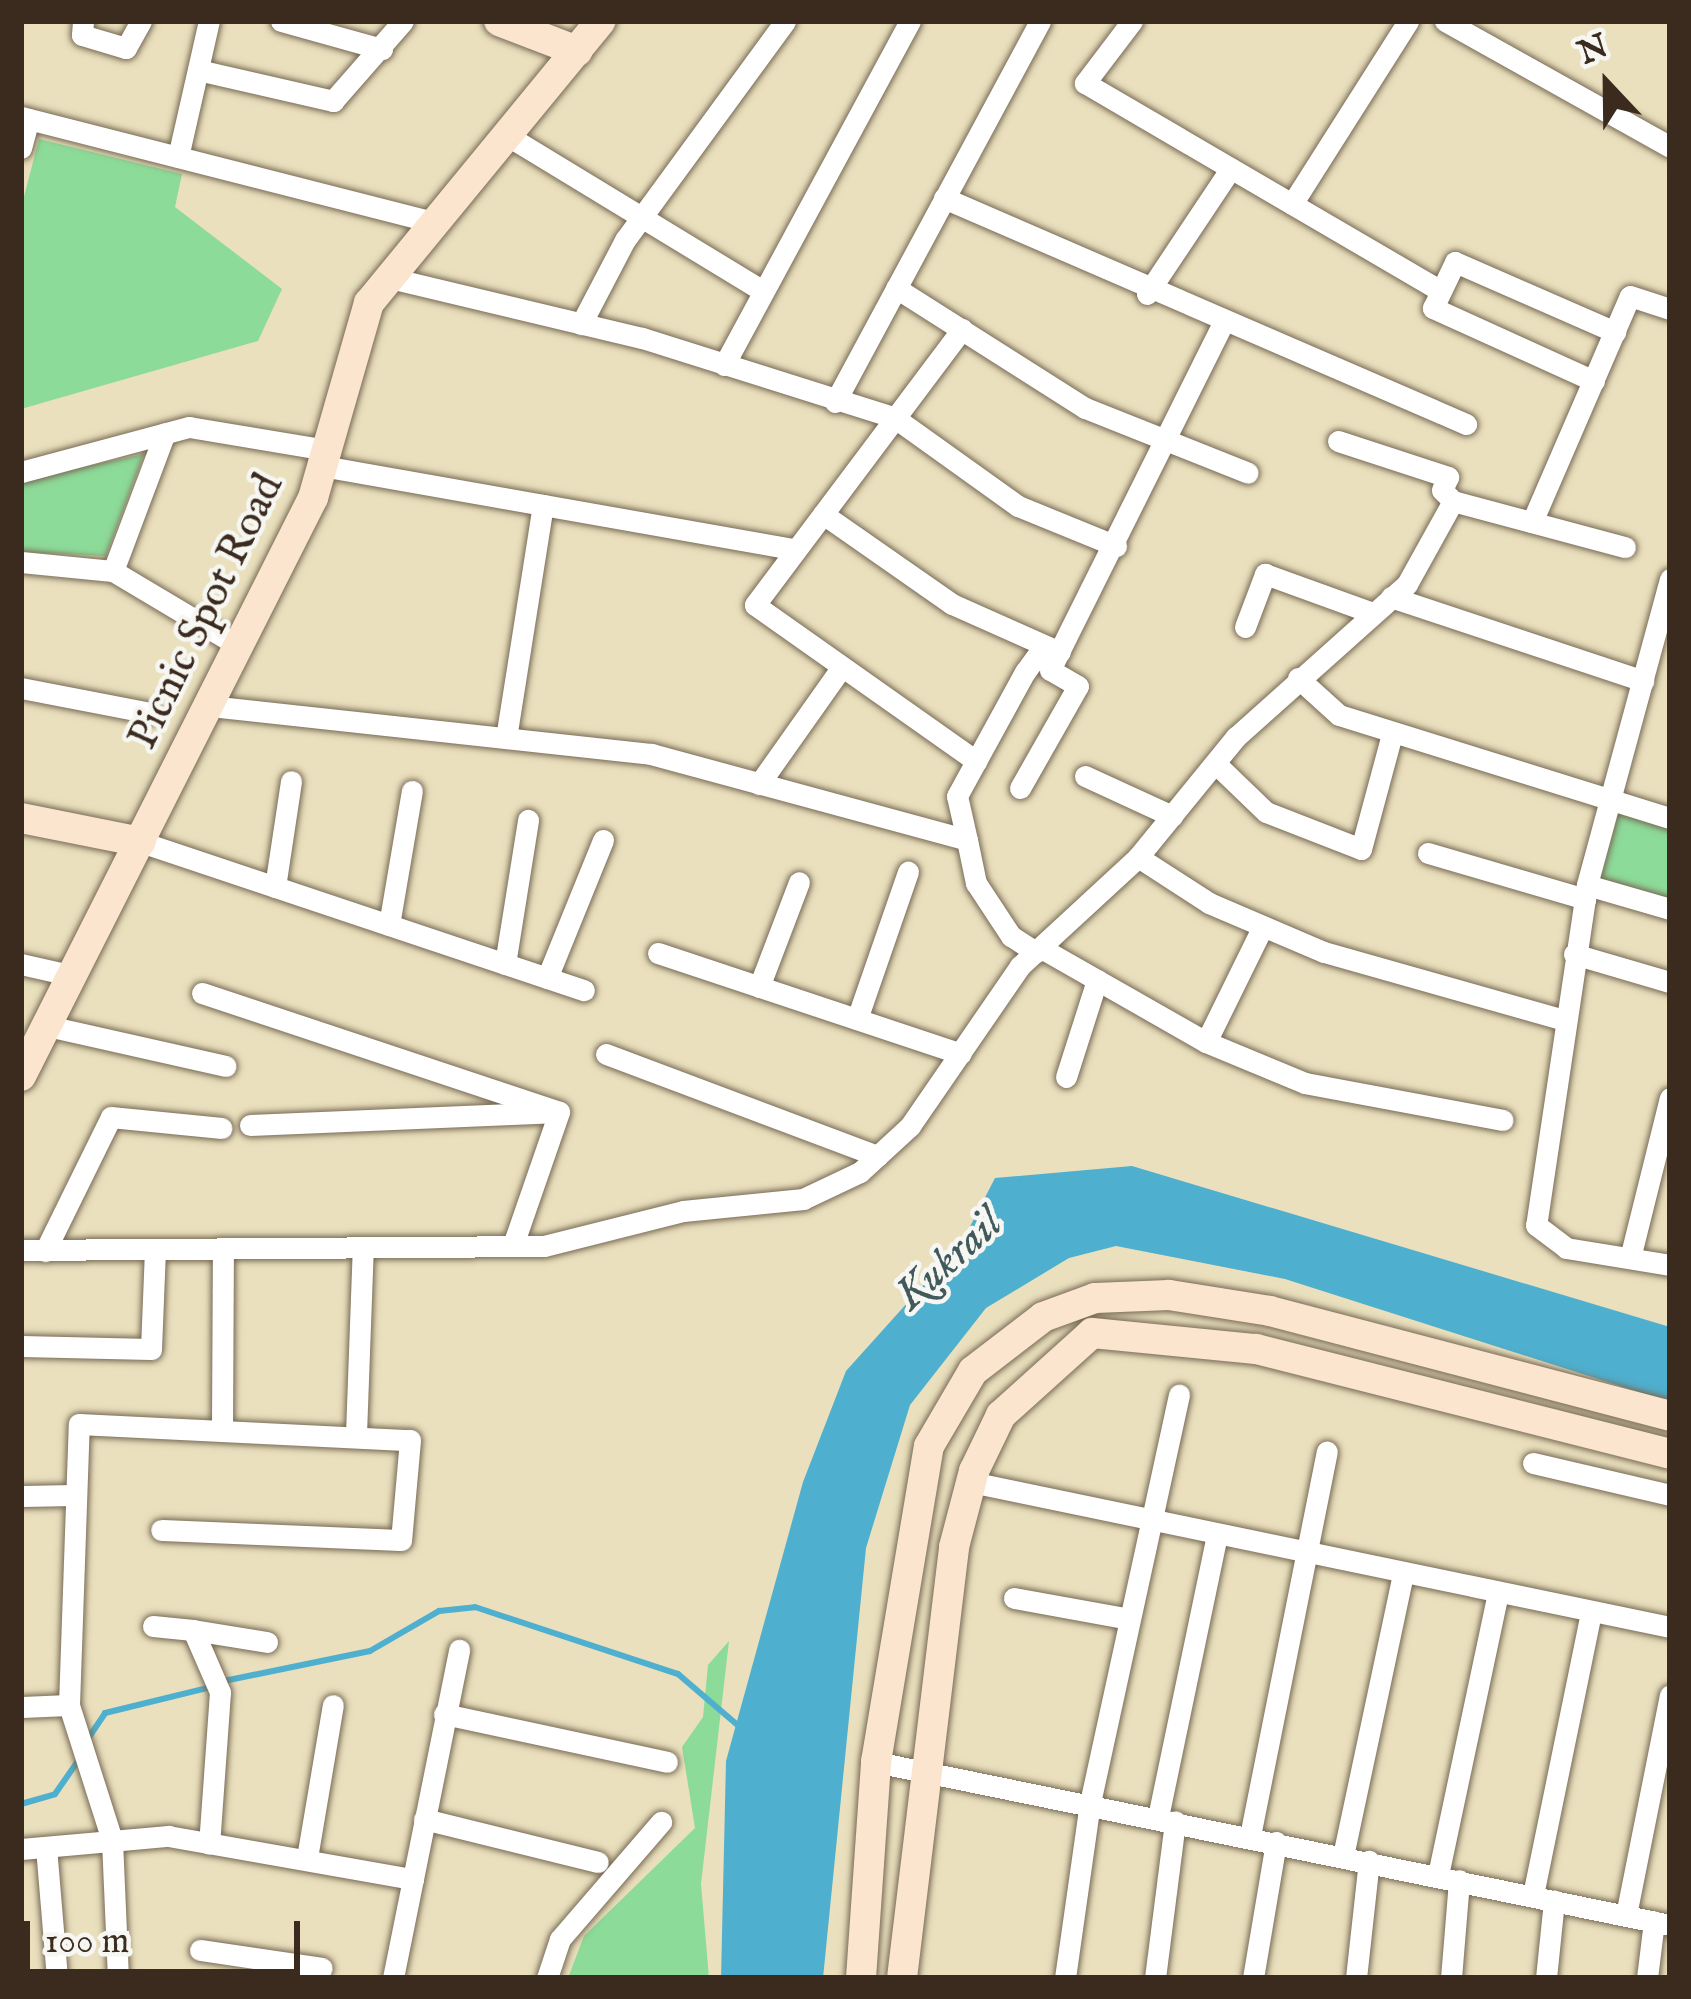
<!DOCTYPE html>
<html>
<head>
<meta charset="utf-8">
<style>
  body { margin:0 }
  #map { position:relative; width:1691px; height:1999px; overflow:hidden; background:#eae0bd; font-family:"IM FELL English",serif }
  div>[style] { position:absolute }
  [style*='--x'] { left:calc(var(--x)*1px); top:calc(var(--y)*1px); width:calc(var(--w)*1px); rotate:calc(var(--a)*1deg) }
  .green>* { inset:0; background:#8ddb99 }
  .water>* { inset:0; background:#4fafce }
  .stream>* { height:6px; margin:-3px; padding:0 3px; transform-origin:3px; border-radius:3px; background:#4fafce }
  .roads { filter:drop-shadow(0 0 3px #786a56) drop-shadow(0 0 3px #786a56) }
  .street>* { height:21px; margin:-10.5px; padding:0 10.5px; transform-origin:10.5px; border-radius:10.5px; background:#fff }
  .secondary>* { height:30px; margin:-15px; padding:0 15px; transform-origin:15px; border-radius:15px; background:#fbe5cf }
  span { translate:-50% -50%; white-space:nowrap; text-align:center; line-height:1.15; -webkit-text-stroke:9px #f6f6f2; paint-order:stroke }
  .street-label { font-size:42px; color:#3b2a1e }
  .water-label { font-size:45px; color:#42595c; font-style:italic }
  .frame { position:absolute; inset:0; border:24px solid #3b2a1e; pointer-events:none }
  .north { position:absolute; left:1547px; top:24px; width:120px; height:120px; -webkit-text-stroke:9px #f6f6f2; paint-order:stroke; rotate:338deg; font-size:33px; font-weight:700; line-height:48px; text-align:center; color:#3b2a1e }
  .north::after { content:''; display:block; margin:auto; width:42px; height:54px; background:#3b2a1e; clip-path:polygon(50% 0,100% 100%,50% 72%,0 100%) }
  .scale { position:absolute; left:24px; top:1921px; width:276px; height:54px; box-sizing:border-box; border:6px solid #3b2a1e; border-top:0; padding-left:15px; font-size:36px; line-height:42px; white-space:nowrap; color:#3b2a1e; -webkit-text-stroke:9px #f6f6f2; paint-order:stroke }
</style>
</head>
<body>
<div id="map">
  <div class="green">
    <div style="clip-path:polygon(39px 139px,182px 174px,175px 207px,282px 289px,258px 341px,21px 409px,21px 208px)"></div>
    <div style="clip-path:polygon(144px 454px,106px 556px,21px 552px,21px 481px)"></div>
    <div style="clip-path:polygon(1618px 813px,1670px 827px,1670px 901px,1600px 882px)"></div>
    <div style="clip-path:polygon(729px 1641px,701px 1884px,709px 1978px,568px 1978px,584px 1936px,695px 1828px,682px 1747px,703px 1717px,708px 1665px)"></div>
  </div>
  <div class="water">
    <div style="clip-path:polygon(1132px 1166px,1670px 1327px,1670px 1402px,1285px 1279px,1116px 1246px,1069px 1258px,986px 1308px,910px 1405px,866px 1548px,823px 1978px,721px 1978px,726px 1761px,803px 1482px,846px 1371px,962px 1242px,995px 1178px)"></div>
  </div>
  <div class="stream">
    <div style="--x:224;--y:1681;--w:149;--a:-11.6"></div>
    <div style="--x:370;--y:1651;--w:80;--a:-30.1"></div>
    <div style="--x:439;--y:1611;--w:36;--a:-6"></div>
    <div style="--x:475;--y:1607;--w:214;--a:18.3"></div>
    <div style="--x:678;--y:1674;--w:83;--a:40.6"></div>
    <div style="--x:87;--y:1740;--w:32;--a:-56"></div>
    <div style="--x:105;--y:1713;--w:110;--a:-13.7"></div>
    <div style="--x:21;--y:1804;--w:35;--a:-16"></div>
    <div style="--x:55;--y:1794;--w:44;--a:-55.2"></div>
  </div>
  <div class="roads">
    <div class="street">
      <div style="--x:83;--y:21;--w:14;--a:94"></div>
      <div style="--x:82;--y:35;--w:46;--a:16.5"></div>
      <div style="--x:126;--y:48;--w:31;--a:-61"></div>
      <div style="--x:281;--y:21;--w:105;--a:15.5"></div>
      <div style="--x:1132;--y:21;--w:78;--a:127.2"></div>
      <div style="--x:1085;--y:83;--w:412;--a:30.3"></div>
      <div style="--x:1445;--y:21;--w:258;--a:29.2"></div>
      <div style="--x:198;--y:70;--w:139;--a:12.9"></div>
      <div style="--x:333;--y:101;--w:106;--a:-48.8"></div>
      <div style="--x:21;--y:117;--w:428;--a:14.3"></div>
      <div style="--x:508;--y:136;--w:298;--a:31.3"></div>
      <div style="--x:21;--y:148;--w:30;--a:-75"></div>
      <div style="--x:178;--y:157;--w:139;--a:-77.2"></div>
      <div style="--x:944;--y:198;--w:569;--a:23.41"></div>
      <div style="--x:1292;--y:204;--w:217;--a:-57.6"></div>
      <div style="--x:390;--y:278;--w:259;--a:13.4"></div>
      <div style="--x:642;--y:338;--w:265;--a:17.5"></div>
      <div style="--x:895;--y:418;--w:151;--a:35.6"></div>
      <div style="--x:1018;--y:506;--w:106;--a:22.2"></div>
      <div style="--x:896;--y:288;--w:224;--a:32.4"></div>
      <div style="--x:1085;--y:408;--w:175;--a:21.7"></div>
      <div style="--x:1147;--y:294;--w:151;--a:-56.3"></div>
      <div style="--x:581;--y:324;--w:95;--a:-62.4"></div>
      <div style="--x:625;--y:240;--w:271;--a:-53.8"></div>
      <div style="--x:962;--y:329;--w:345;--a:126.9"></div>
      <div style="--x:755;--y:605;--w:271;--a:35.2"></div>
      <div style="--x:724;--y:365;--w:391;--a:-61.6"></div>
      <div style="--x:1594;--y:381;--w:177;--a:-155.6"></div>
      <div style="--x:1433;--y:308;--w:51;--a:-64.4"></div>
      <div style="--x:1455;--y:262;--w:175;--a:23.6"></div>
      <div style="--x:835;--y:402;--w:433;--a:-61.7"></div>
      <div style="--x:1338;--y:441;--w:116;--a:18.1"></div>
      <div style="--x:1448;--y:477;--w:14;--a:115"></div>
      <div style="--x:1442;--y:490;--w:16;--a:45"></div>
      <div style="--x:1453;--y:501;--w:178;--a:15"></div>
      <div style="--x:322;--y:466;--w:481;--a:10"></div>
      <div style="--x:21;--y:472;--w:174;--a:-15"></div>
      <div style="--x:189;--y:427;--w:139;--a:9.5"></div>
      <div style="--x:823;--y:514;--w:157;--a:34.9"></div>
      <div style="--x:952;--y:604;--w:118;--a:24"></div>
      <div style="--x:1532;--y:522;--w:246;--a:-66.6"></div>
      <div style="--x:1630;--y:296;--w:42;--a:18"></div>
      <div style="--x:21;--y:562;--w:92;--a:5.6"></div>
      <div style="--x:113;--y:571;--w:147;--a:30.8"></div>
      <div style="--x:113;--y:571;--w:147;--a:-69.4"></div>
      <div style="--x:1670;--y:579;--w:317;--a:105.2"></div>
      <div style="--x:1587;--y:885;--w:344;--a:98.5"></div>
      <div style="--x:1536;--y:1225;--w:38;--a:37"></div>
      <div style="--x:1566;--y:1248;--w:105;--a:9.3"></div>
      <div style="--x:1391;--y:597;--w:266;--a:18.4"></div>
      <div style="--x:1245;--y:627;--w:57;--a:-69.3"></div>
      <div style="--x:1265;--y:574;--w:112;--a:19.9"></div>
      <div style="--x:1298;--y:678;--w:55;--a:42.1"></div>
      <div style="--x:1339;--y:715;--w:347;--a:17.3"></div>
      <div style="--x:21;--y:688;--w:132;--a:10.9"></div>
      <div style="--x:210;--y:706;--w:444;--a:6.2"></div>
      <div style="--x:651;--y:754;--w:327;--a:15.2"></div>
      <div style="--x:967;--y:840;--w:44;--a:78.2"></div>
      <div style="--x:976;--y:883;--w:64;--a:56.6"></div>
      <div style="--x:1011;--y:936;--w:30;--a:33"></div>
      <div style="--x:506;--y:738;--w:236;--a:-81"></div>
      <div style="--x:1215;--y:763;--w:71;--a:43.9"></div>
      <div style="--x:1266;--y:812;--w:102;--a:21.3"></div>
      <div style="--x:1361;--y:849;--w:119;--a:-74.9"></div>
      <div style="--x:1085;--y:776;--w:96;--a:24.7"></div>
      <div style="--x:759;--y:784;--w:142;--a:-54.7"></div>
      <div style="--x:1020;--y:788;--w:117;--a:-60.4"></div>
      <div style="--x:1078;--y:686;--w:32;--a:-150"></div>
      <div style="--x:1050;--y:670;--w:385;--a:-63.5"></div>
      <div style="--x:967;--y:840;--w:45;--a:-102.8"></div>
      <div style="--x:957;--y:796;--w:141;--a:-61.3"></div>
      <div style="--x:1025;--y:672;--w:19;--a:-54"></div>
      <div style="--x:1036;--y:657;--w:18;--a:27"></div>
      <div style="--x:141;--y:842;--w:467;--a:18.5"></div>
      <div style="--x:1428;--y:853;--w:164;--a:16.3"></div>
      <div style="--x:1138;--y:857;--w:85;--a:32.9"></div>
      <div style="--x:1209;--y:903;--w:125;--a:23.1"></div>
      <div style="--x:1324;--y:952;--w:246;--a:15.8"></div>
      <div style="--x:1587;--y:885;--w:86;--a:16.1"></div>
      <div style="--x:275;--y:887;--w:107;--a:-81.4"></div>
      <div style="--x:389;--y:925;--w:136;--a:-80.3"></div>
      <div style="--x:1041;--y:948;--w:190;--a:29.7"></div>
      <div style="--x:1206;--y:1042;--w:107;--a:22.5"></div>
      <div style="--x:1305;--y:1083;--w:201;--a:10.6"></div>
      <div style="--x:658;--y:953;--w:319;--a:18.4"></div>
      <div style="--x:1574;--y:954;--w:100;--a:16.3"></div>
      <div style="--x:21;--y:964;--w:54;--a:12.8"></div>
      <div style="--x:505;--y:964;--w:146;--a:-80.9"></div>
      <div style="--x:547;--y:978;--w:149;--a:-67.9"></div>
      <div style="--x:759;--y:987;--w:112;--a:-69.1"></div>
      <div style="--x:202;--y:993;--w:376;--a:18.4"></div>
      <div style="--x:857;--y:1019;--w:156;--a:-70.9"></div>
      <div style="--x:48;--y:1026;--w:182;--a:12.7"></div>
      <div style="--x:1206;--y:1042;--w:129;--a:-63.8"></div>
      <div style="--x:606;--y:1054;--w:290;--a:20.6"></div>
      <div style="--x:1066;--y:1077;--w:102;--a:-72.3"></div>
      <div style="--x:250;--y:1125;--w:309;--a:-2.4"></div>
      <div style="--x:513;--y:1245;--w:141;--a:-70.9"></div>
      <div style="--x:21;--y:1250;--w:523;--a:-0.44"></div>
      <div style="--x:544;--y:1246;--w:143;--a:-14.1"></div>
      <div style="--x:683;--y:1211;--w:121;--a:-5.7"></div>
      <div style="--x:803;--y:1199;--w:63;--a:-25.3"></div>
      <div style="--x:860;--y:1172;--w:68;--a:-42.6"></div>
      <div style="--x:910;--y:1126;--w:194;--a:-55.5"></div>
      <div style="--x:1020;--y:966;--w:161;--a:-42.7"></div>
      <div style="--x:1138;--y:857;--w:155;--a:-50.8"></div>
      <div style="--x:1236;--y:737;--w:229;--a:-41.8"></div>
      <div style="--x:1407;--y:584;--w:95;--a:-61"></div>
      <div style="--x:45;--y:1251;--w:149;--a:-63.8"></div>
      <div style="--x:111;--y:1117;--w:111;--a:5.7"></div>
      <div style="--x:1630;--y:1258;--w:165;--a:-76"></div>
      <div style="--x:21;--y:1346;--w:130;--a:1.3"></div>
      <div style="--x:151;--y:1349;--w:99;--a:-87.7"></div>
      <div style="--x:222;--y:1428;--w:179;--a:-89.7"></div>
      <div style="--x:356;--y:1434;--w:187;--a:-87.9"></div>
      <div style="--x:1533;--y:1463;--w:141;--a:13.1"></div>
      <div style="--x:971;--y:1482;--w:714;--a:11.72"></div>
      <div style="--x:21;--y:1496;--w:54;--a:-1.1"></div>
      <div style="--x:1014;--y:1598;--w:117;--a:10.3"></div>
      <div style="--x:153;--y:1626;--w:40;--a:5.7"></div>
      <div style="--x:193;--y:1630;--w:68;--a:66.5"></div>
      <div style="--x:220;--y:1692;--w:152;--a:94.1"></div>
      <div style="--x:193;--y:1630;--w:75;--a:9.2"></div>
      <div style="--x:21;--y:1707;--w:48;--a:-2.4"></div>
      <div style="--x:444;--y:1714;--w:228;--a:12.1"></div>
      <div style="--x:876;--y:1762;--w:811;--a:11.6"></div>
      <div style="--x:1158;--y:1817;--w:289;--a:-78.2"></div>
      <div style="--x:424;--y:1819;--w:179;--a:13.9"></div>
      <div style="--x:1250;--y:1836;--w:392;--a:-78.7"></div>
      <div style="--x:46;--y:1847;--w:131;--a:85.2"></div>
      <div style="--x:21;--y:1849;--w:148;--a:-5.1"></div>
      <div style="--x:168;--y:1836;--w:249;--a:10"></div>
      <div style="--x:1343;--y:1856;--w:289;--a:-78"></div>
      <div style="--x:307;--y:1858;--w:155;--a:-80.4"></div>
      <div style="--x:1438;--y:1875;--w:288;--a:-78"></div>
      <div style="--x:1533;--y:1895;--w:289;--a:-78.4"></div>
      <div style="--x:1626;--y:1915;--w:224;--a:-78.7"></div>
      <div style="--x:200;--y:1950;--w:123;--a:8.4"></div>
      <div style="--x:118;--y:1978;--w:138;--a:-92.5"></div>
      <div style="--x:112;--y:1840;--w:142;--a:-107.7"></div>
      <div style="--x:69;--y:1705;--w:281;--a:-88"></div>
      <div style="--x:79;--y:1424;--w:331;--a:2.8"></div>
      <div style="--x:410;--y:1440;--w:100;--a:95.1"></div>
      <div style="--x:401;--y:1540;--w:240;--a:-177.6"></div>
      <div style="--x:393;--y:1978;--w:335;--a:-78.6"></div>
      <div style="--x:547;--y:1978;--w:41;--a:-71.6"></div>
      <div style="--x:560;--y:1939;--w:155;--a:-49.2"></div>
      <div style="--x:1065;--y:1978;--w:177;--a:-81.9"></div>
      <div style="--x:1090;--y:1803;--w:418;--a:-77.7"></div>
      <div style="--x:1155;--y:1978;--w:158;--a:-82.7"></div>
      <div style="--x:1253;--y:1978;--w:138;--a:-80.4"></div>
      <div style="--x:1356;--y:1978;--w:118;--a:-83.7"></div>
      <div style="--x:1451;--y:1978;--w:98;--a:-85.3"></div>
      <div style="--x:1546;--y:1978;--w:78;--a:-84.1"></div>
      <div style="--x:1647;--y:1978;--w:57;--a:-83"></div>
    </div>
    <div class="secondary">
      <div style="--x:499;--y:21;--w:84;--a:21"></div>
      <div style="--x:21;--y:818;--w:122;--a:11.3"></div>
      <div style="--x:21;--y:1076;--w:648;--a:-63.2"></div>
      <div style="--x:313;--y:498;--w:203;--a:-74"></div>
      <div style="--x:369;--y:303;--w:365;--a:-50.6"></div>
      <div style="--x:861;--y:1978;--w:217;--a:-86"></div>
      <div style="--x:876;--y:1762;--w:320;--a:-80.5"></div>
      <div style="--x:929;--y:1446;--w:87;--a:-59.6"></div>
      <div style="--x:973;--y:1371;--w:88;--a:-37.6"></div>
      <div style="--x:1043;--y:1317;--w:55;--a:-20.1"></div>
      <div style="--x:1095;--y:1298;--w:74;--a:-2.3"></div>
      <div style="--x:1169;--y:1295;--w:102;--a:9"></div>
      <div style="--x:1270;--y:1311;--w:414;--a:14.7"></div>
      <div style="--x:902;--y:1978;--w:434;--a:-83.1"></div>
      <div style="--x:954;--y:1547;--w:79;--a:-75.3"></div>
      <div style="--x:974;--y:1471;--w:62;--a:-64.3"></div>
      <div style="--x:1001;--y:1415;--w:122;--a:-42"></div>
      <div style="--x:1092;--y:1333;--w:165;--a:5.6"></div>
      <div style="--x:1256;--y:1349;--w:427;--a:14.2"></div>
    </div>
  </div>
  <div class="street-label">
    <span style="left:207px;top:612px;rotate:-64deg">Picnic Spot Road</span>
  </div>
  <div class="water-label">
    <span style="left:949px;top:1260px;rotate:-42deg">Kukrail</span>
  </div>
  <div class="frame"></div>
  <div class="north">N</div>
  <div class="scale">100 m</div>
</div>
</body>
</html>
